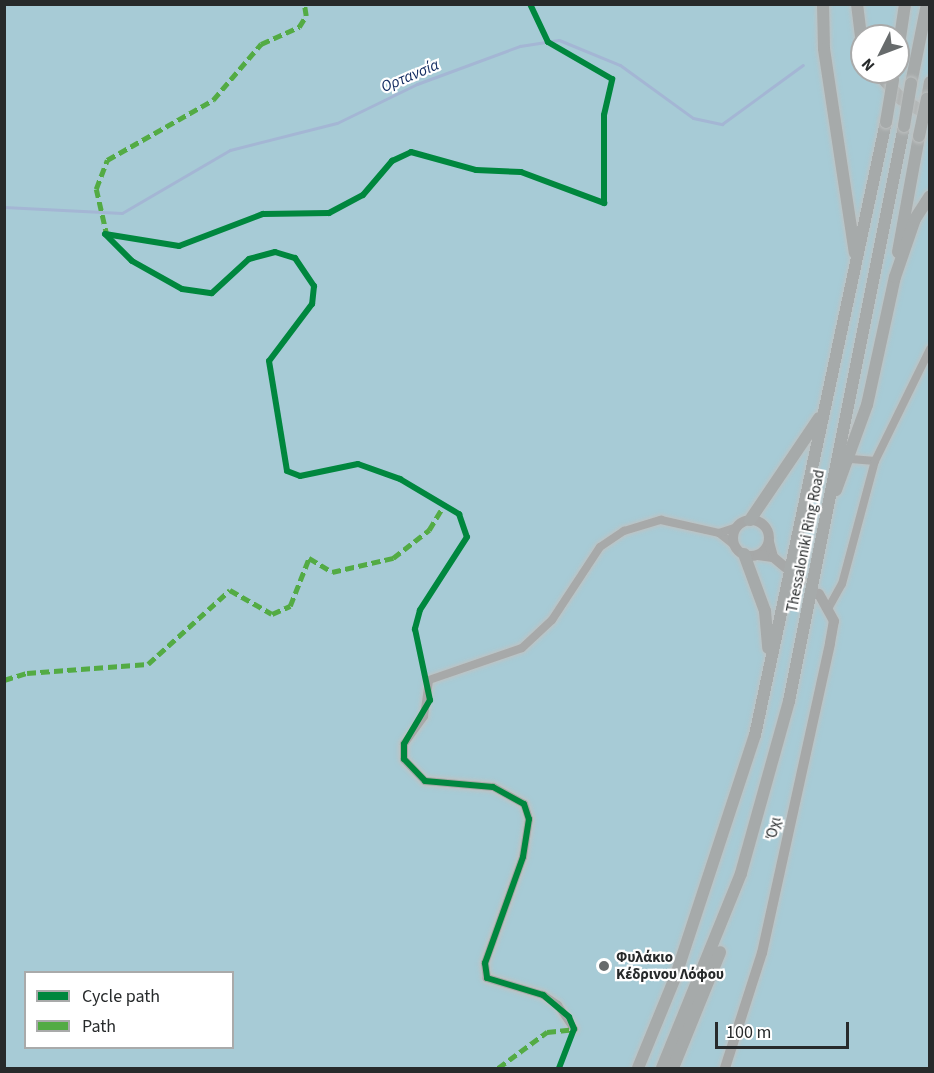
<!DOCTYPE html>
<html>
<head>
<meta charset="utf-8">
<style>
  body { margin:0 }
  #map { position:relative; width:934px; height:1073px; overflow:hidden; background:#dfe4e4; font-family:"Source Sans 3",sans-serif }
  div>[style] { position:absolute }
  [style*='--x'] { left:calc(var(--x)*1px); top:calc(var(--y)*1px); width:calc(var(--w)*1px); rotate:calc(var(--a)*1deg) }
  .forest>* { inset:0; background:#a7cbd6 }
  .stream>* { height:3px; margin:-1.5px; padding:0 1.5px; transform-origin:1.5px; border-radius:1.5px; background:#a4b6d4 }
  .secondary-tunnel>* { height:10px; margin-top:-5px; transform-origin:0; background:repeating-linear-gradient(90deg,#babfbf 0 10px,transparent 0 15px) }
  .roads { filter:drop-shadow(0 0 2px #bfc2c2) drop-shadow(0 0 2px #bfc2c2) }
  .minor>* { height:8px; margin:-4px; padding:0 4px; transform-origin:4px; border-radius:4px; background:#a7a9a9 }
  .secondary>* { height:10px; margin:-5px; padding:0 5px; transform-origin:5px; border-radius:5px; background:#a6a8a8 }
  .secondary>.ring { margin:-5px; padding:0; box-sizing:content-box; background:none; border:10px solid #a6a8a8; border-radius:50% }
  .trunk>* { height:12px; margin:-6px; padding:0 6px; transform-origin:6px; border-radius:6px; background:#a6aaaa }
  .bridges { filter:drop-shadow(0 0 2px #bfc2c2) drop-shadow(0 0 2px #bfc2c2) }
  .trunk-bridge>* { height:12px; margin:-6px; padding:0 6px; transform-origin:6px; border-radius:6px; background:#a6aaaa }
  .quiet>* { height:4.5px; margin-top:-2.25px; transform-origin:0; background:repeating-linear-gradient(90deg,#53ab44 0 9px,transparent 0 13.5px) }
  .cycleway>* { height:6px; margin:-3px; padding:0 3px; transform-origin:3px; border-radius:3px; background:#00873e }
  .dots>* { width:16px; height:16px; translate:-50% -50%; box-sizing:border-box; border:3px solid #fff; border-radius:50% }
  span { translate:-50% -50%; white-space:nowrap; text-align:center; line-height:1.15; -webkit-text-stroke:4.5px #fff; paint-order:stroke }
  .street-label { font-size:15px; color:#272a2b }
  .poi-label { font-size:15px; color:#272a2b; font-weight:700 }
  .left { translate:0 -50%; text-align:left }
  .water-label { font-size:16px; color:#132c61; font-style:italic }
  .frame { position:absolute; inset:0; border:6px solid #272a2b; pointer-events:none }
  .legend { position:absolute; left:24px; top:971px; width:210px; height:78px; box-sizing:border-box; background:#fff; border:2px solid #a9aaaa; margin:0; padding:8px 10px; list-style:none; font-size:18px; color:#272a2b }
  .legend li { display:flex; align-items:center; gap:12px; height:30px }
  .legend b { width:30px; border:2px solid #a9aaaa }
  .north { position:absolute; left:850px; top:24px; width:60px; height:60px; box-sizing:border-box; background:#fff; border:2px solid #a9aaaa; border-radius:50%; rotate:228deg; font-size:16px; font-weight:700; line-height:24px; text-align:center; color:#272a2b }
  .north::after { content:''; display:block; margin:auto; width:21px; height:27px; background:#676b6c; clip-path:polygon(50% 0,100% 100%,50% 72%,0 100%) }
  .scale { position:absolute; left:715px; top:1022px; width:134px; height:27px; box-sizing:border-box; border:3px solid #272a2b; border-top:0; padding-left:8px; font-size:18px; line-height:21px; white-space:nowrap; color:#272a2b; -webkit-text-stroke:4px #fff; paint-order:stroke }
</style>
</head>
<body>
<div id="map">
  <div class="forest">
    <div style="clip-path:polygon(evenodd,5px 5px,929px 5px,929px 1068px,5px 1068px,5px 5px,862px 36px,898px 36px,898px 72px,862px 72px,862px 36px,5px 5px,26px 972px,232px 972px,232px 1048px,26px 1048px,26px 972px)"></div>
  </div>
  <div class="stream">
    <div style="--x:4;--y:207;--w:118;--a:2.9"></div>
    <div style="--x:122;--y:213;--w:125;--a:-30.3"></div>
    <div style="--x:230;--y:150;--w:110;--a:-14.2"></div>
    <div style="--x:337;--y:123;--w:89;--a:-26"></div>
    <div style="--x:417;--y:84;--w:110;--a:-20.3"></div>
    <div style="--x:520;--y:46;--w:39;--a:-9"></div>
    <div style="--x:559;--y:40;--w:66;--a:22.3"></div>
    <div style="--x:620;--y:65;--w:90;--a:36"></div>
    <div style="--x:693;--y:118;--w:30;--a:12"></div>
    <div style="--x:722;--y:124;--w:100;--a:-36.1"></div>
  </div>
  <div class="secondary-tunnel">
    <div style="--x:786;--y:568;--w:38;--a:39"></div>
  </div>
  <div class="roads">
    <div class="minor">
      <div style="--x:851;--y:459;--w:24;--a:5"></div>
      <div style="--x:734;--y:545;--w:19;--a:-141"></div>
      <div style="--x:719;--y:533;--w:19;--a:-18"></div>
      <div style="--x:829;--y:607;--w:26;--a:-61"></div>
      <div style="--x:842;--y:584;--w:127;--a:-75"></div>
      <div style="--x:875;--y:461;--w:125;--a:-63.8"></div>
      <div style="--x:574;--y:1029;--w:29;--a:-124"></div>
      <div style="--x:558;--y:1005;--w:18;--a:-146"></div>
      <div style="--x:543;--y:995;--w:59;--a:-163.1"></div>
      <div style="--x:487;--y:978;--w:15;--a:-98"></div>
      <div style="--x:485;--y:963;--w:113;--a:-70.3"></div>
      <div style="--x:523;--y:857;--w:38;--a:-81"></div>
      <div style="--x:529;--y:819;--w:16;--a:-108"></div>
      <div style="--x:524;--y:804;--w:35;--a:-151"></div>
      <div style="--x:493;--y:787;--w:68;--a:-175"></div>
      <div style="--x:425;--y:781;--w:30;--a:-134"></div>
      <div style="--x:404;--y:759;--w:15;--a:-90"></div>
      <div style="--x:404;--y:744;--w:34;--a:-54"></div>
      <div style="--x:424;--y:716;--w:36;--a:-82"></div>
      <div style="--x:429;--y:680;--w:98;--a:-19"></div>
      <div style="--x:522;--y:648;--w:41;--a:-43"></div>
      <div style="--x:552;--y:620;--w:87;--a:-56.7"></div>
      <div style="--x:600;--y:547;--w:29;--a:-34"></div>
      <div style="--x:624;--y:531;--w:39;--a:-17"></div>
      <div style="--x:661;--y:520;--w:59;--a:12.6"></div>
    </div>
    <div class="secondary">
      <div class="ring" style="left:733px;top:520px;width:26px;height:26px"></div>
      <div style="--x:758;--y:555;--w:15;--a:8"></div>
      <div style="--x:773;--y:557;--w:16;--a:-105"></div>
      <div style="--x:773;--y:557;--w:16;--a:40"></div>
      <div style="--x:725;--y:1068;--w:121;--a:-72.2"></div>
      <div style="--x:762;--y:953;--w:317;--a:-77.6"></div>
      <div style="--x:830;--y:643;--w:22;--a:-80"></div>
      <div style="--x:834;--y:621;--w:31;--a:-119"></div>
    </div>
    <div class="trunk">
      <div style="--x:823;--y:4;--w:45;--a:88.7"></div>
      <div style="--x:824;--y:49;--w:206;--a:81.4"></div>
      <div style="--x:857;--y:4;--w:39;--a:83"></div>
      <div style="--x:898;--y:51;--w:48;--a:-81.5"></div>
      <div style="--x:877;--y:72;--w:36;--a:48"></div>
      <div style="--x:901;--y:99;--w:34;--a:30"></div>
      <div style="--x:911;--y:84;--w:82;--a:-78.7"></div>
      <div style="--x:927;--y:99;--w:17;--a:-80"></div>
      <div style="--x:898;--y:252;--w:118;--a:-79.7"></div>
      <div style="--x:836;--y:490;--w:90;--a:-70"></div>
      <div style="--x:867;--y:405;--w:131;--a:-77.7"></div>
      <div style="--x:895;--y:277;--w:61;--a:-71"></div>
      <div style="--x:915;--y:219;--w:27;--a:-57"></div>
      <div style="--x:750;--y:520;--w:123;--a:-55.9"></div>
      <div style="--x:744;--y:554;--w:61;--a:69.8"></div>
      <div style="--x:765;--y:611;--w:37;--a:85"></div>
      <div style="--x:638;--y:1068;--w:97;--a:-67.7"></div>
      <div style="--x:675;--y:978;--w:256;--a:-71.8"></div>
      <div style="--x:755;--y:735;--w:627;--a:-77.94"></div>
      <div style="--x:662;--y:1068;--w:210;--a:-67.9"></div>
      <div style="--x:741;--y:873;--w:179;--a:-74.4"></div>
      <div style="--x:789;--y:701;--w:586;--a:-78.69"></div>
      <div style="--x:673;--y:1068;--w:125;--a:-67.9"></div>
    </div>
  </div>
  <div class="bridges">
    <div class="trunk-bridge">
      <div style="--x:886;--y:122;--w:43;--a:-80.5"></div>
      <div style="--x:904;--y:126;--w:43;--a:-80.5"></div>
      <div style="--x:919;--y:136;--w:38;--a:-78"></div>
    </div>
  </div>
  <div class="quiet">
    <div style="--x:107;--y:237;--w:49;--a:-102.9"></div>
    <div style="--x:96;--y:189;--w:31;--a:-69"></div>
    <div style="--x:107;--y:160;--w:122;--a:-29.5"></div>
    <div style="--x:213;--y:100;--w:74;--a:-49.4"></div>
    <div style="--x:261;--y:44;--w:42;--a:-24.1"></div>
    <div style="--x:299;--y:27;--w:13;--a:-58"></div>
    <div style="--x:306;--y:16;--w:12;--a:-99"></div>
    <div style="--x:4;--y:680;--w:24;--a:-17"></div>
    <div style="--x:27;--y:673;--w:121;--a:-4.3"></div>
    <div style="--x:148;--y:664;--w:110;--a:-42.1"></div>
    <div style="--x:230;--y:590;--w:48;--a:29.7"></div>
    <div style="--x:272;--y:614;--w:20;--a:-24"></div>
    <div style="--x:290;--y:606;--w:52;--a:-68.4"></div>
    <div style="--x:309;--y:558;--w:27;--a:31"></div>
    <div style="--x:332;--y:572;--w:63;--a:-12.9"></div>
    <div style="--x:393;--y:558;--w:46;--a:-37.9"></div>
    <div style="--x:429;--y:530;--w:31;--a:-59"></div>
    <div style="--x:498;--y:1068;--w:61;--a:-36.3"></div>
    <div style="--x:547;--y:1032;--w:27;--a:-6"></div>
  </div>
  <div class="cycleway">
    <div style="--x:105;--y:234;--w:38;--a:45"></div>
    <div style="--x:132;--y:261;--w:57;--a:29.2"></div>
    <div style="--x:182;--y:289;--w:30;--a:8"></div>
    <div style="--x:212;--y:293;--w:50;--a:-42.6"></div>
    <div style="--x:249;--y:259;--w:27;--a:-15"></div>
    <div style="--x:275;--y:252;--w:21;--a:17"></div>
    <div style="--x:295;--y:258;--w:34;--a:56"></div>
    <div style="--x:314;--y:286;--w:18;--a:96"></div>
    <div style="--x:312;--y:304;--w:71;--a:127"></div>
    <div style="--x:269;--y:361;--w:111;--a:80.7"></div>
    <div style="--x:287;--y:471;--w:14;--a:21"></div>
    <div style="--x:300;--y:476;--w:59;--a:-11.7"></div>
    <div style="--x:358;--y:464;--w:45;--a:19.7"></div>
    <div style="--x:400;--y:479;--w:69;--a:30.7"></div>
    <div style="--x:459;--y:514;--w:24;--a:71"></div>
    <div style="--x:467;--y:537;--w:87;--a:122.8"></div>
    <div style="--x:420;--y:610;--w:20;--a:105"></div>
    <div style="--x:415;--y:629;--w:73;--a:78.1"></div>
    <div style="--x:430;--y:700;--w:51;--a:120.6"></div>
    <div style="--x:404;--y:744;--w:15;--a:90"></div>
    <div style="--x:404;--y:759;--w:30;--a:46"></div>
    <div style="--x:425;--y:781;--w:68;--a:5"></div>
    <div style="--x:493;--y:787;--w:35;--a:29"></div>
    <div style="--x:524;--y:804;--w:16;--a:72"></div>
    <div style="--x:529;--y:819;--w:38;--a:99"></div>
    <div style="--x:523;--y:857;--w:113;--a:109.7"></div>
    <div style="--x:485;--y:963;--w:15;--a:82"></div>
    <div style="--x:487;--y:978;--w:59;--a:16.9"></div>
    <div style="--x:543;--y:995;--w:34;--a:40"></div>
    <div style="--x:569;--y:1017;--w:13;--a:67"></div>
    <div style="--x:574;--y:1029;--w:42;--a:111"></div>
    <div style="--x:105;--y:234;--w:75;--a:9.2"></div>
    <div style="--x:179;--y:246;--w:90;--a:-20.9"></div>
    <div style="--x:263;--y:214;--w:66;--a:-0.9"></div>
    <div style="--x:329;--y:213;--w:38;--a:-28"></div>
    <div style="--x:363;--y:195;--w:45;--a:-49.5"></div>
    <div style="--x:392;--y:161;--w:21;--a:-25"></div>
    <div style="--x:411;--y:152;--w:67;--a:15.5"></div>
    <div style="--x:476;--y:170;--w:45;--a:2.5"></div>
    <div style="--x:521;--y:172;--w:89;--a:20.5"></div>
    <div style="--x:604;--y:203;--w:88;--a:-90"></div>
    <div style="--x:604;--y:115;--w:37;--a:-77"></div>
    <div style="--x:612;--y:79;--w:74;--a:-150"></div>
    <div style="--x:548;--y:42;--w:42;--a:-115.3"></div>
  </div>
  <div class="dots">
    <div style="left:604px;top:966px;background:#676b6c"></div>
  </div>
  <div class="street-label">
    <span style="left:806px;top:541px;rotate:-79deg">Thessaloniki Ring Road</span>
    <span style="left:774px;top:828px;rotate:-77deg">Όχι</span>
  </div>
  <div class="poi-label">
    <span class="left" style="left:616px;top:966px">Φυλάκιο<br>Κέδρινου Λόφου</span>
  </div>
  <div class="water-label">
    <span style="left:410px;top:76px;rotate:-23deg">Ορτανσία</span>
  </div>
  <div class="frame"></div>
  <ul class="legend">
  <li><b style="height:8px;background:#00873e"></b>Cycle path</li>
  <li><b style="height:8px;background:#53ab44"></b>Path</li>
  </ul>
  <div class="north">N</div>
  <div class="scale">100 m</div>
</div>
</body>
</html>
